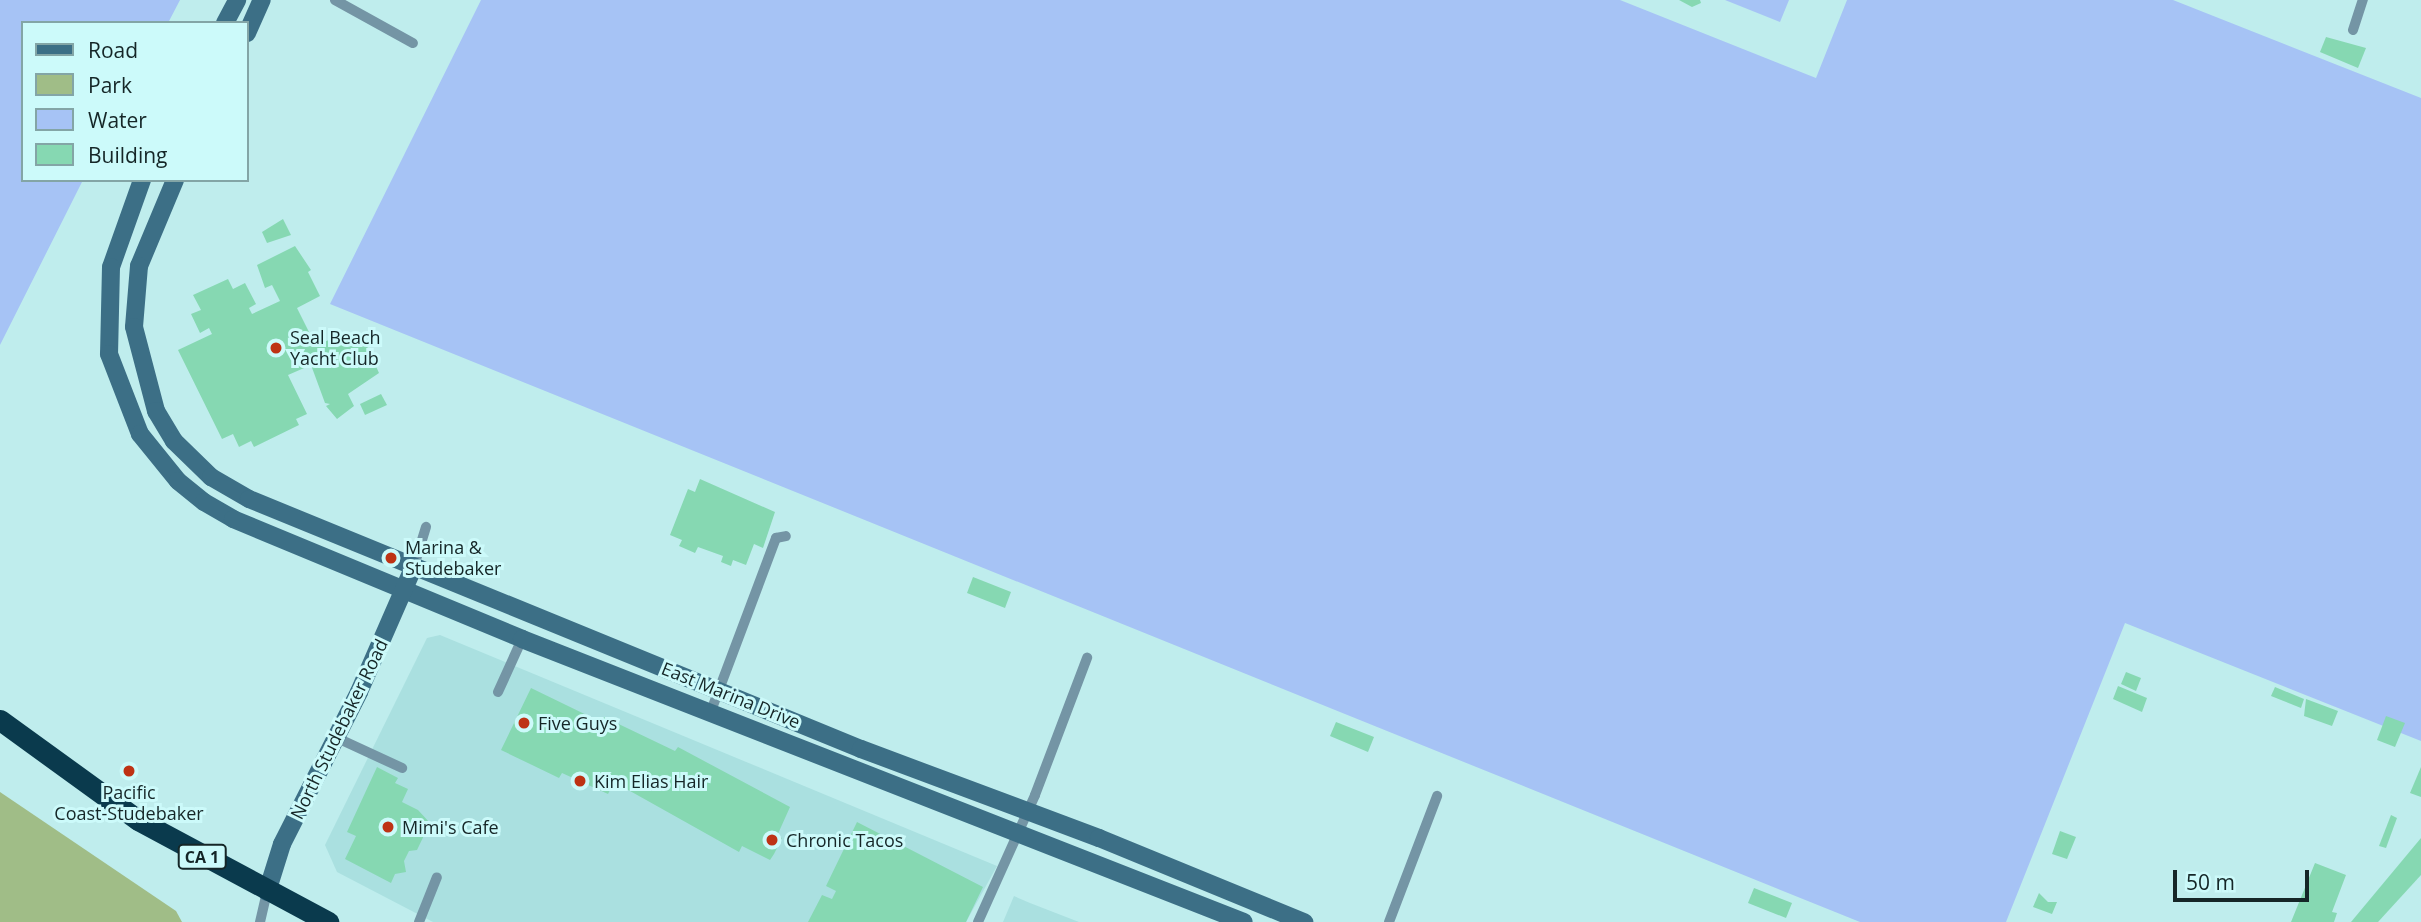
<!DOCTYPE html>
<html>
<head>
<meta charset="utf-8">
<style>
  body { margin:0 }
  #map { position:relative; width:2421px; height:922px; overflow:hidden; background:#bfeded; font-family:"Open Sans",sans-serif }
  div>[style] { position:absolute }
  [style*='--x'] { left:calc(var(--x)*1px); top:calc(var(--y)*1px); width:calc(var(--w)*1px); rotate:calc(var(--a)*1deg) }
  .built>* { inset:0; background:#aae0e0 }
  .green>* { inset:0; background:#a0bd87 }
  .water>* { inset:0; background:#a6c3f5 }
  .building>* { inset:0; background:#86d8b2 }
  .lane>* { height:10px; margin:-5px; padding:0 5px; transform-origin:5px; border-radius:5px; background:#7495a5 }
  .secondary>* { height:18px; margin:-9px; padding:0 9px; transform-origin:9px; border-radius:9px; background:#3c6f86 }
  .highway>* { height:21px; margin:-10.5px; padding:0 10.5px; transform-origin:10.5px; border-radius:10.5px; background:#0a3a4d }
  .dots>* { width:19px; height:19px; translate:-50% -50%; box-sizing:border-box; border:4px solid #ccfafa; border-radius:50% }
  span { translate:-50% -50%; white-space:nowrap; text-align:center; line-height:1.15; -webkit-text-stroke:6px #ccfafa; paint-order:stroke }
  .shield-label span { padding:2px 5px; background:#ccfafa; border:2px solid; border-radius:5px; -webkit-text-stroke-width:0 }
  .shield-label { font-size:16px; color:#152627; font-weight:700 }
  .poi-label { font-size:18px; color:#152627 }
  .left { translate:0 -50%; text-align:left }
  .street-label { font-size:18px; color:#152627 }
  .legend { position:absolute; left:21px; top:21px; width:228px; height:161px; box-sizing:border-box; background:#ccfafa; border:2px solid #83a5a6; margin:0; padding:9px 12px; list-style:none; font-size:21px; color:#152627 }
  .legend li { display:flex; align-items:center; gap:14px; height:35px }
  .legend b { width:35px; border:2px solid #83a5a6 }
  .scale { position:absolute; left:2173px; top:870px; width:136px; height:32px; box-sizing:border-box; border:4px solid #152627; border-top:0; padding-left:9px; font-size:21px; line-height:24px; white-space:nowrap; color:#152627; -webkit-text-stroke:5px #ccfafa; paint-order:stroke }
</style>
</head>
<body>
<div id="map">
  <div class="built">
    <div style="clip-path:polygon(440px 635px,997px 866px,966px 922px,433px 922px,337px 872px,325px 845px,427px 638px)"></div>
    <div style="clip-path:polygon(1014px 896px,1030px 903px,1079px 922px,1003px 922px)"></div>
  </div>
  <div class="green">
    <div style="clip-path:polygon(0 792px,176px 911px,182px 922px,0 922px)"></div>
  </div>
  <div class="water">
    <div style="clip-path:polygon(0 0,180px 0,168px 23px,23px 23px,23px 180px,83px 180px,0 345px)"></div>
    <div style="clip-path:polygon(481px 0,1620px 0,1816px 78px,1847px 0,2173px 0,2421px 98px,2421px 741px,2125px 623px,2006px 922px,1860px 922px,330px 304px)"></div>
    <div style="clip-path:polygon(1725px 0,1789px 0,1780px 22px)"></div>
  </div>
  <div class="building">
    <div style="clip-path:polygon(1679px 0,1700px 0,1701px 3px,1692px 7px)"></div>
    <div style="clip-path:polygon(2326px 37px,2366px 48px,2358px 68px,2320px 52px)"></div>
    <div style="clip-path:polygon(283px 219px,291px 235px,267px 243px,262px 232px)"></div>
    <div style="clip-path:polygon(295px 246px,311px 270px,308px 272px,320px 296px,297px 308px,316px 346px,339px 335px,343px 343px,361px 333px,379px 373px,348px 394px,354px 406px,337px 419px,326px 406px,330px 404px,325px 403px,311px 365px,288px 375px,307px 414px,296px 419px,299px 425px,254px 447px,251px 441px,239px 447px,233px 434px,222px 439px,178px 350px,212px 334px,209px 328px,200px 333px,191px 314px,201px 310px,193px 295px,228px 279px,233px 289px,245px 283px,256px 304px,249px 308px,252px 314px,280px 301px,272px 285px,265px 288px,257px 265px)"></div>
    <div style="clip-path:polygon(381px 394px,387px 405px,365px 415px,360px 404px)"></div>
    <div style="clip-path:polygon(700px 479px,775px 512px,763px 548px,754px 544px,746px 565px,733px 560px,731px 566px,721px 562px,723px 556px,698px 547px,695px 553px,679px 546px,682px 540px,670px 535px,688px 489px,695px 492px)"></div>
    <div style="clip-path:polygon(973px 577px,1011px 592px,1005px 608px,967px 593px)"></div>
    <div style="clip-path:polygon(2126px 672px,2141px 678px,2136px 691px,2121px 684px)"></div>
    <div style="clip-path:polygon(2118px 686px,2147px 698px,2142px 712px,2113px 699px)"></div>
    <div style="clip-path:polygon(2275px 687px,2304px 699px,2301px 708px,2271px 696px)"></div>
    <div style="clip-path:polygon(531px 688px,601px 722px,604px 717px,675px 751px,678px 747px,790px 807px,777px 836px,782px 838px,774px 854px,770px 860px,742px 846px,739px 852px,614px 782px,608px 794px,562px 773px,559px 778px,501px 750px)"></div>
    <div style="clip-path:polygon(2306px 699px,2338px 711px,2332px 726px,2304px 716px)"></div>
    <div style="clip-path:polygon(2386px 716px,2405px 723px,2395px 747px,2377px 740px)"></div>
    <div style="clip-path:polygon(1336px 722px,1374px 737px,1368px 752px,1330px 736px)"></div>
    <div style="clip-path:polygon(377px 767px,398px 778px,395px 783px,408px 789px,402px 802px,418px 810px,430px 823px,417px 850px,409px 851px,404px 861px,406px 872px,395px 874px,391px 883px,345px 859px,356px 836px,347px 832px)"></div>
    <div style="clip-path:polygon(2421px 767px,2421px 797px,2410px 793px)"></div>
    <div style="clip-path:polygon(2391px 815px,2397px 818px,2386px 848px,2379px 846px)"></div>
    <div style="clip-path:polygon(857px 822px,983px 887px,966px 922px,808px 922px,822px 895px,832px 899px,836px 891px,826px 886px)"></div>
    <div style="clip-path:polygon(2060px 831px,2076px 837px,2067px 859px,2052px 854px)"></div>
    <div style="clip-path:polygon(2421px 838px,2421px 875px,2378px 922px,2351px 922px)"></div>
    <div style="clip-path:polygon(2315px 863px,2346px 875px,2332px 912px,2337px 913px,2334px 922px,2291px 922px)"></div>
    <div style="clip-path:polygon(1754px 888px,1792px 903px,1786px 918px,1748px 903px)"></div>
    <div style="clip-path:polygon(2039px 893px,2048px 902px,2057px 902px,2052px 914px,2033px 907px)"></div>
  </div>
  <div class="lane">
    <div style="--x:335;--y:0;--w:89;--a:28.9"></div>
    <div style="--x:2353;--y:30;--w:32;--a:-72"></div>
    <div style="--x:414;--y:566;--w:41;--a:-72.9"></div>
    <div style="--x:498;--y:692;--w:58;--a:-65.6"></div>
    <div style="--x:711;--y:711;--w:185;--a:-69.4"></div>
    <div style="--x:776;--y:538;--w:10;--a:-11"></div>
    <div style="--x:335;--y:737;--w:74;--a:24.8"></div>
    <div style="--x:260;--y:922;--w:31;--a:-77"></div>
    <div style="--x:419;--y:922;--w:48;--a:-68.2"></div>
    <div style="--x:978;--y:922;--w:139;--a:-65.8"></div>
    <div style="--x:1035;--y:795;--w:147;--a:-69.2"></div>
    <div style="--x:1389;--y:922;--w:135;--a:-69.1"></div>
  </div>
  <div class="secondary">
    <div style="--x:225;--y:23;--w:26;--a:-62"></div>
    <div style="--x:247;--y:33;--w:36;--a:-66"></div>
    <div style="--x:142;--y:180;--w:92;--a:109.6"></div>
    <div style="--x:111;--y:267;--w:87;--a:91.3"></div>
    <div style="--x:109;--y:354;--w:86;--a:68.8"></div>
    <div style="--x:140;--y:434;--w:60;--a:51"></div>
    <div style="--x:178;--y:481;--w:33;--a:39"></div>
    <div style="--x:204;--y:502;--w:34;--a:30"></div>
    <div style="--x:233;--y:519;--w:313;--a:22.5"></div>
    <div style="--x:522;--y:639;--w:775;--a:21.4"></div>
    <div style="--x:175;--y:180;--w:93;--a:112.7"></div>
    <div style="--x:139;--y:266;--w:61;--a:94.7"></div>
    <div style="--x:134;--y:327;--w:87;--a:75.3"></div>
    <div style="--x:156;--y:411;--w:35;--a:59"></div>
    <div style="--x:174;--y:441;--w:52;--a:44.2"></div>
    <div style="--x:211;--y:477;--w:44;--a:30.1"></div>
    <div style="--x:249;--y:499;--w:661;--a:22.22"></div>
    <div style="--x:861;--y:749;--w:254;--a:20.5"></div>
    <div style="--x:1099;--y:838;--w:222;--a:22.3"></div>
    <div style="--x:267;--y:892;--w:50;--a:-72.6"></div>
    <div style="--x:282;--y:844;--w:170;--a:-63.1"></div>
    <div style="--x:359;--y:692;--w:137;--a:-66.4"></div>
  </div>
  <div class="highway">
    <div style="--x:0;--y:720;--w:170;--a:35.9"></div>
    <div style="--x:138;--y:820;--w:216;--a:28.2"></div>
  </div>
  <div class="dots">
    <div style="left:276px;top:348px;background:#be3315"></div>
    <div style="left:391px;top:558px;background:#be3315"></div>
    <div style="left:524px;top:723px;background:#be3315"></div>
    <div style="left:129px;top:771px;background:#be3315"></div>
    <div style="left:580px;top:781px;background:#be3315"></div>
    <div style="left:388px;top:827px;background:#be3315"></div>
    <div style="left:772px;top:840px;background:#be3315"></div>
  </div>
  <div class="shield-label">
    <span style="left:202px;top:857px">CA 1</span>
  </div>
  <div class="poi-label">
    <span class="left" style="left:290px;top:348px">Seal Beach<br>Yacht Club</span>
    <span class="left" style="left:405px;top:558px">Marina &amp;<br>Studebaker</span>
    <span class="left" style="left:538px;top:723px">Five Guys</span>
    <span class="left" style="left:594px;top:781px">Kim Elias Hair</span>
    <span style="left:129px;top:803px">Pacific<br>Coast-Studebaker</span>
    <span class="left" style="left:402px;top:827px">Mimi's Cafe</span>
    <span class="left" style="left:786px;top:840px">Chronic Tacos</span>
  </div>
  <div class="street-label">
    <span style="left:731px;top:695px;rotate:22deg">East Marina Drive</span>
    <span style="left:339px;top:729px;rotate:-64deg">North Studebaker Road</span>
  </div>
  <ul class="legend">
  <li><b style="height:9px;background:#3c6f86"></b>Road</li>
  <li><b style="height:19px;background:#a0bd87"></b>Park</li>
  <li><b style="height:19px;background:#a6c3f5"></b>Water</li>
  <li><b style="height:19px;background:#86d8b2"></b>Building</li>
  </ul>
  <div class="scale">50 m</div>
</div>
</body>
</html>
